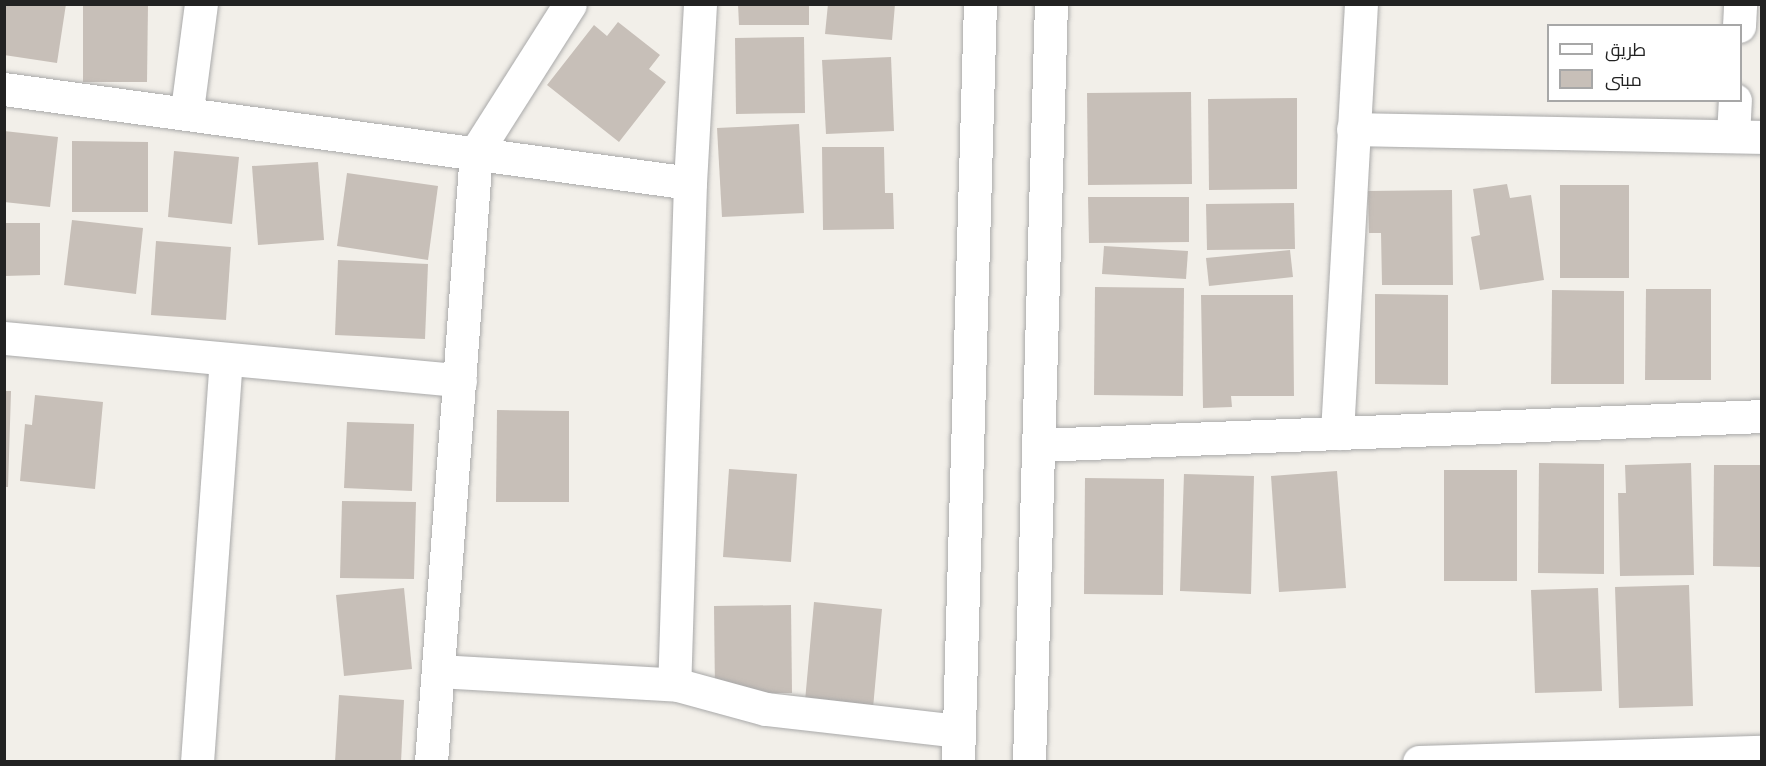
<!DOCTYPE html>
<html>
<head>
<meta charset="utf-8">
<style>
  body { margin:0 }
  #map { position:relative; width:1766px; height:766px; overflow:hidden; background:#f2efe9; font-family:"Varela Round",Cairo,sans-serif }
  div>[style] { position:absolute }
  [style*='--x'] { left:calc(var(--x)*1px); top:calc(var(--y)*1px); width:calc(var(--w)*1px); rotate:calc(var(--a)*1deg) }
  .building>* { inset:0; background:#c7bfb8 }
  .roads { filter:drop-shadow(0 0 2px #a9a9a9) drop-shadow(0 0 2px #a9a9a9) }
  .street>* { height:33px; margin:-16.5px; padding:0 16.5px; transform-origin:16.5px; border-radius:16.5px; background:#fff }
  span { translate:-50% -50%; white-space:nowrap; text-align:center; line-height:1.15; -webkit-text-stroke:5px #fff; paint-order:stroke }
  .frame { position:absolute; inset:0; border:6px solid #222; pointer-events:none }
  .legend { position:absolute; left:1547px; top:24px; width:195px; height:78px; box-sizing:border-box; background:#fff; border:2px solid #a7a7a7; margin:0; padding:8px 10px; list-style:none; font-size:18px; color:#222 }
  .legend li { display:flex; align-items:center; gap:12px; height:30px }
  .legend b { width:30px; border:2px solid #a7a7a7 }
</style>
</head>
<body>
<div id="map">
  <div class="building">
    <div style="clip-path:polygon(4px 4px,66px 4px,57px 63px,4px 55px)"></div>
    <div style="clip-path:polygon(83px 4px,148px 4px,147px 82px,83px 82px)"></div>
    <div style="clip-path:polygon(738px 4px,809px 4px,809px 25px,739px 25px)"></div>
    <div style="clip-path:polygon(828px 4px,895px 4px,892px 40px,825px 34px)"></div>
    <div style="clip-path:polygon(618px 22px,660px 55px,649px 69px,666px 82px,619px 142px,547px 85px,594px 25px,607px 36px)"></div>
    <div style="clip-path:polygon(804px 37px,805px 113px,736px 114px,735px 38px)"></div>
    <div style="clip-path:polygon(891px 57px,894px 131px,826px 134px,822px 60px)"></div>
    <div style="clip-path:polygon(1191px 92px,1192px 184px,1088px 185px,1087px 93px)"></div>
    <div style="clip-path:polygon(1297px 98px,1297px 189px,1209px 190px,1208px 99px)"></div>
    <div style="clip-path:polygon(799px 124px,804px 213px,722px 217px,717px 128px)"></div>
    <div style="clip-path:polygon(4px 131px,58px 137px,50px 207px,4px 202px)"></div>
    <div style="clip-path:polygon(72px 141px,148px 142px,148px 212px,72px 212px)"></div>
    <div style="clip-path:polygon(822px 147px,884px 147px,885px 193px,893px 193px,894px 229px,823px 230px)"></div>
    <div style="clip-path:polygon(174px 151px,239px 157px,232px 224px,168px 217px)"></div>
    <div style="clip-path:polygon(318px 162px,324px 240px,258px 245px,252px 166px)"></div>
    <div style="clip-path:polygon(347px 173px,438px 186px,428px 260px,337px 246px)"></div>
    <div style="clip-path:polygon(1507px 184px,1510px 198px,1531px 195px,1544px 280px,1480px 290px,1471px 237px,1480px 235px,1473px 189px)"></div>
    <div style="clip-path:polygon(1560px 185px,1629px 185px,1629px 278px,1560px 278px)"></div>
    <div style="clip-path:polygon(1452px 190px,1453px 285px,1382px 285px,1381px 233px,1369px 233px,1368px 191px)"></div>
    <div style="clip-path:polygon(1088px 197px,1189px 197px,1189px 242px,1089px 243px)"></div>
    <div style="clip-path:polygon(1294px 203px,1295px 249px,1207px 250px,1206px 204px)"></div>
    <div style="clip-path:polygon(72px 220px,143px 228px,136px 294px,64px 285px)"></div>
    <div style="clip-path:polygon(4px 223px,40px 223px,40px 275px,4px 276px)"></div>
    <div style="clip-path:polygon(156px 241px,231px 247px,226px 320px,151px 315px)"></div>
    <div style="clip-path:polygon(1104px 246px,1188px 251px,1186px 279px,1102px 274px)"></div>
    <div style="clip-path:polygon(1290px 250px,1293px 277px,1209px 286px,1206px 258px)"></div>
    <div style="clip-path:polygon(338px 260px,428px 264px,425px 339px,335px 335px)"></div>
    <div style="clip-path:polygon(1095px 287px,1184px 288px,1183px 396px,1094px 395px)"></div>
    <div style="clip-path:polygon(1646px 289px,1711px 289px,1711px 380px,1645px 380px)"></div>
    <div style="clip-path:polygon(1552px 290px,1624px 291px,1624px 384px,1551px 384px)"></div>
    <div style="clip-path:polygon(1375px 294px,1448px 295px,1448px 385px,1375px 384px)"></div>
    <div style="clip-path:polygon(1201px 295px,1293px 295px,1294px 396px,1231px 396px,1232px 407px,1203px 408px)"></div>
    <div style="clip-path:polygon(4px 391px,11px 391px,8px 487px,4px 487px)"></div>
    <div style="clip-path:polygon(35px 395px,103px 402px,95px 489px,20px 481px,25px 424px,32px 425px)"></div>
    <div style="clip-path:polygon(497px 410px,569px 411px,569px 502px,496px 502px)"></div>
    <div style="clip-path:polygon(347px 422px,414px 424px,412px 491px,344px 488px)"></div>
    <div style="clip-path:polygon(1539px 463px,1604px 464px,1604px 574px,1538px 573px)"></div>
    <div style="clip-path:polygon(1691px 463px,1694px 575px,1620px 576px,1618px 493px,1626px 493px,1625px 465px)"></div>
    <div style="clip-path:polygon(1714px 465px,1762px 465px,1762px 567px,1713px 566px)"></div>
    <div style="clip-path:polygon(729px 469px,797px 474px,791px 562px,723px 557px)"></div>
    <div style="clip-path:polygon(1444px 470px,1517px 470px,1517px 581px,1444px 581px)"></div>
    <div style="clip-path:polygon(1337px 471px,1346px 588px,1279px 592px,1271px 476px)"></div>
    <div style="clip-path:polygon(1184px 474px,1254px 476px,1251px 594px,1180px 591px)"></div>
    <div style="clip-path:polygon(1085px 478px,1164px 479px,1163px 595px,1084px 594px)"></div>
    <div style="clip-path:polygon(342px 501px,416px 502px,414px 579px,340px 578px)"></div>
    <div style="clip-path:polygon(1689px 585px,1693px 706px,1619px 708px,1615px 587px)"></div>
    <div style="clip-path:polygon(404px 588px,412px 669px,344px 676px,336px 595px)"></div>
    <div style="clip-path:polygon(1598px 588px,1602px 691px,1535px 693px,1531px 590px)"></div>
    <div style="clip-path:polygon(814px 602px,882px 609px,873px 708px,805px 701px)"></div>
    <div style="clip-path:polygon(791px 605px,792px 693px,715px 693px,714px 606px)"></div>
    <div style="clip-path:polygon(339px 695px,404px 700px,401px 762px,335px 762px)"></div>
  </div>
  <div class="roads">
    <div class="street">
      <div style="--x:1739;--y:26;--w:22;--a:-87"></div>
      <div style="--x:4;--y:89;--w:692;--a:7.8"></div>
      <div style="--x:690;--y:183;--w:489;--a:91.8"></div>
      <div style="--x:187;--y:110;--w:107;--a:-82.5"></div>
      <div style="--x:1353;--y:129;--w:409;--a:1.1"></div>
      <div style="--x:1733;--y:136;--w:36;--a:-87"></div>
      <div style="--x:690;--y:183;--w:179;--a:-86.8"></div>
      <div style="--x:4;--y:338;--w:458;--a:5.3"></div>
      <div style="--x:1337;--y:433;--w:430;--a:-86.8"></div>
      <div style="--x:1038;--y:445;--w:725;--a:-2.29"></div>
      <div style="--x:438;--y:671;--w:240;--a:3.3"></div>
      <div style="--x:678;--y:685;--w:91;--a:15.3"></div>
      <div style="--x:766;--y:709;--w:194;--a:6.5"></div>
      <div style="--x:197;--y:762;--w:404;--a:-85.9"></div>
      <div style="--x:431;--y:762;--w:612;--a:-85.78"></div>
      <div style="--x:476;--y:152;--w:175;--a:-57.6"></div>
      <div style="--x:958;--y:762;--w:758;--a:-88.34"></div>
      <div style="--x:1029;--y:762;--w:758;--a:-88.34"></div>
      <div style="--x:1419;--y:762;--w:343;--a:-1.7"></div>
    </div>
  </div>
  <div class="frame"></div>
  <ul class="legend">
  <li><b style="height:8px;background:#fff"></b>طريق</li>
  <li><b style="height:16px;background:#c7bfb8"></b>مبنى</li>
  </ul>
</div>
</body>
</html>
